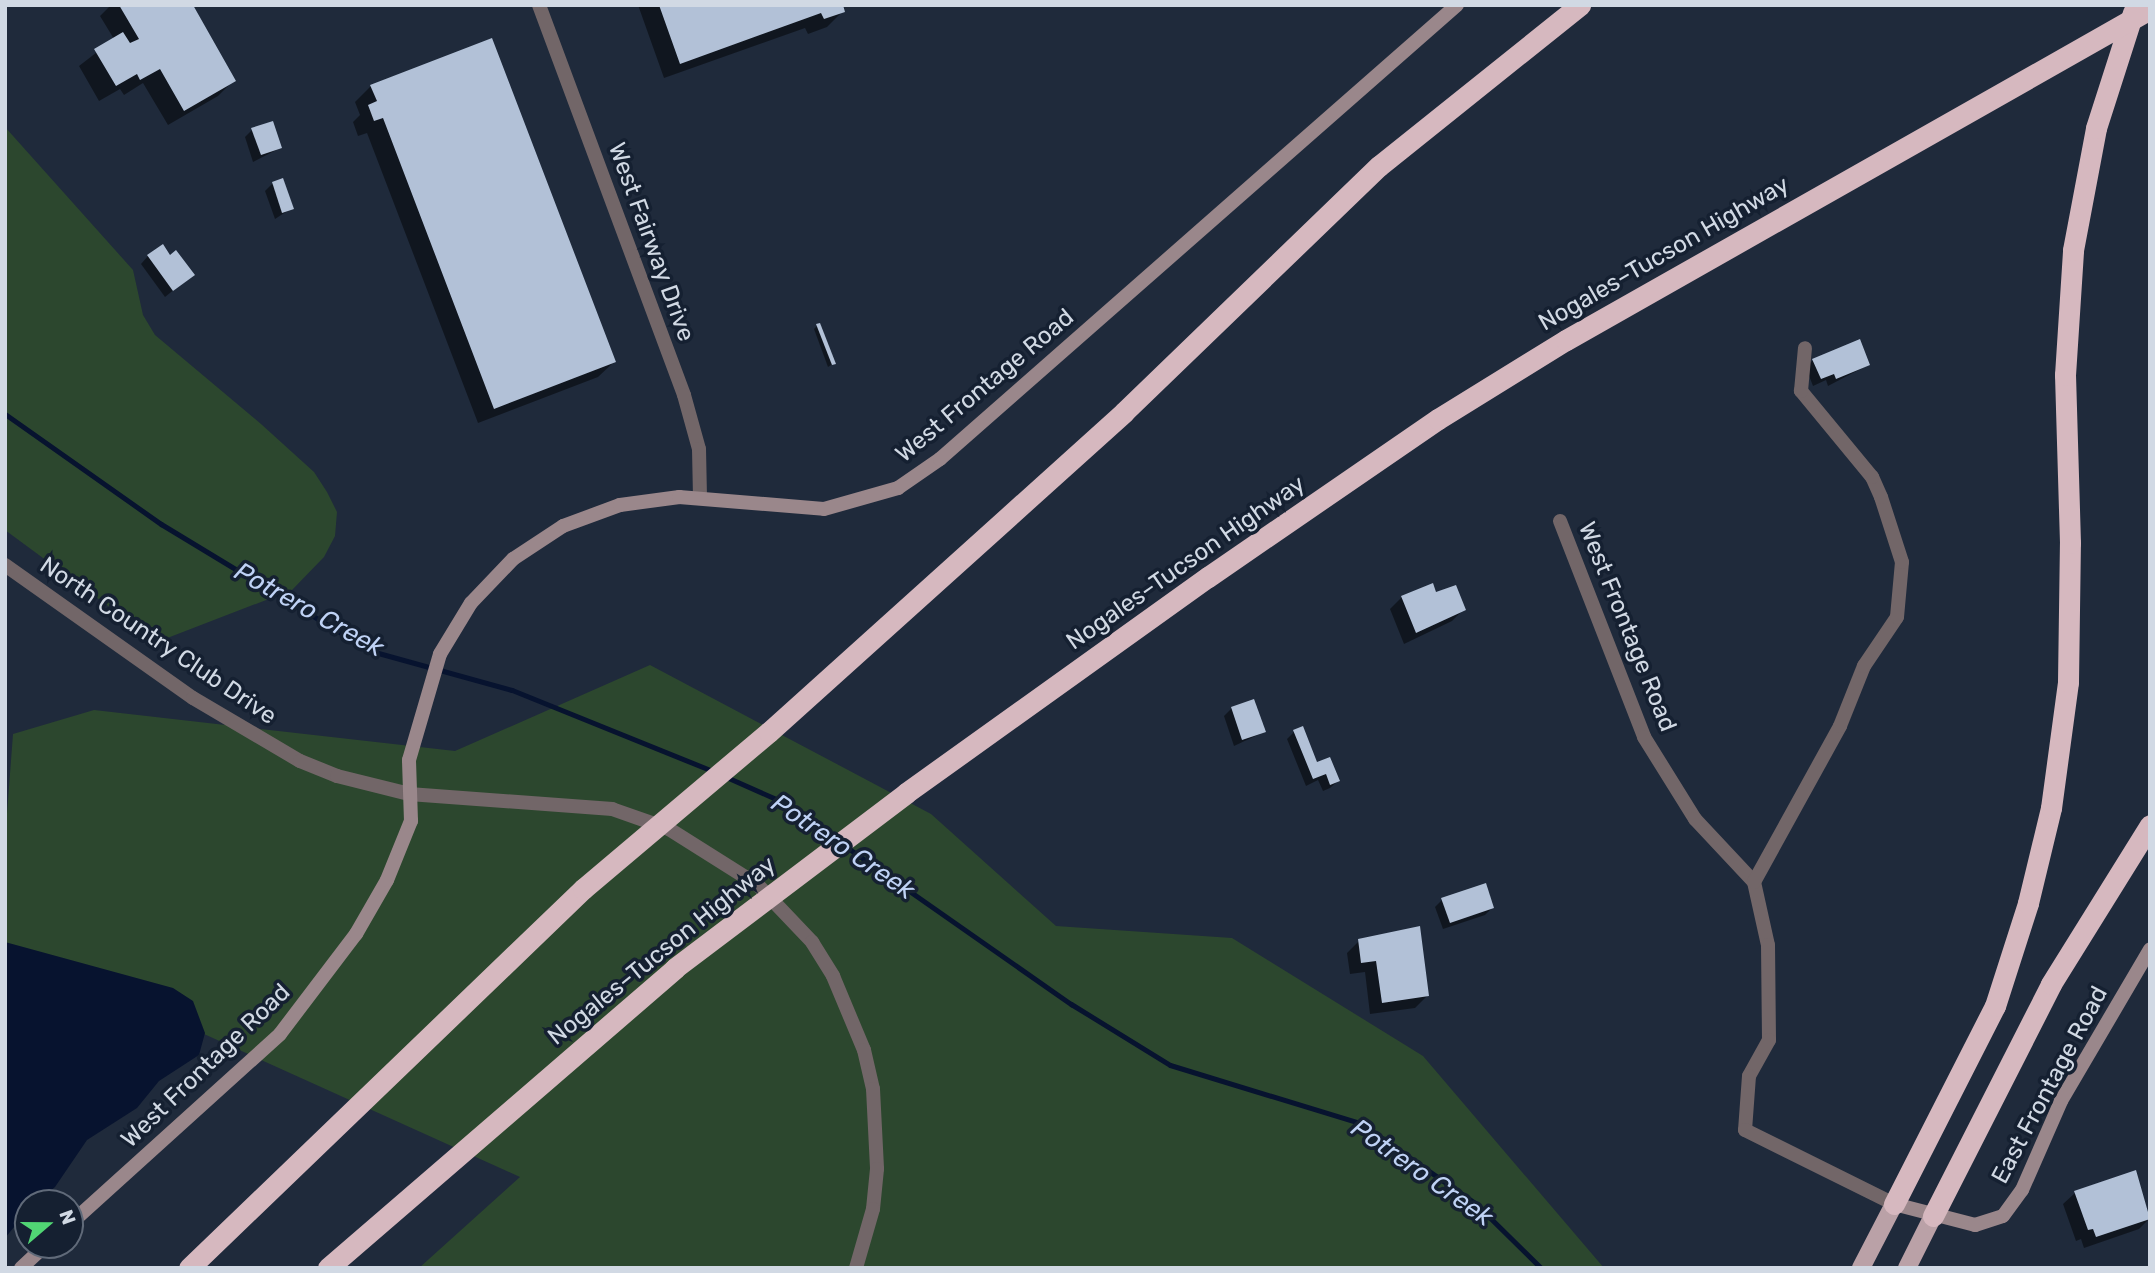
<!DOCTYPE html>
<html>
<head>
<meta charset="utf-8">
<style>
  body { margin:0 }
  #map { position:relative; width:2155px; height:1273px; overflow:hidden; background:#1f2a3b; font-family:Rubik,sans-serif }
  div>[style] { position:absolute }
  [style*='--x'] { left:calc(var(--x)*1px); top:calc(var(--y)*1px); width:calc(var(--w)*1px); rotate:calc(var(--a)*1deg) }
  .green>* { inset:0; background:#2c472e }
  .water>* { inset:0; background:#07132f }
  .shadow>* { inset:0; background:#0007 }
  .stream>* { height:5px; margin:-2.5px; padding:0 2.5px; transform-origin:2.5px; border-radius:2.5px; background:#07132f }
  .building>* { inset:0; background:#b2c1d7 }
  .street>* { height:14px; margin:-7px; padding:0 7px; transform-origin:7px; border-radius:7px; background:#726668 }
  .secondary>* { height:14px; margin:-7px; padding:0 7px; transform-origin:7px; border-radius:7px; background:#9a878b }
  .primary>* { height:18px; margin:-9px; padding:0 9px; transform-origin:9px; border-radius:9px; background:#baa1a7 }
  .highway>* { height:21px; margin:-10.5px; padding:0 10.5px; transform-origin:10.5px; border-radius:10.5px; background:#d6b8bf }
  span { translate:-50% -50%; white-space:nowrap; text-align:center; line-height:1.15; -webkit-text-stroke:7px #152031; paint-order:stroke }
  .street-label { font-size:24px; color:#d1d9e4 }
  .water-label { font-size:26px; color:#bfd2f5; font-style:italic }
  .frame { position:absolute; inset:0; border:7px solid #d1d9e4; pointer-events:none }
  .north { position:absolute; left:14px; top:1189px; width:70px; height:70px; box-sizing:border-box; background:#152031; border:2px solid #606a79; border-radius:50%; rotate:70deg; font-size:19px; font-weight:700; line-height:28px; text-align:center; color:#d1d9e4 }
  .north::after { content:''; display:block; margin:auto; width:24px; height:32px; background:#51d674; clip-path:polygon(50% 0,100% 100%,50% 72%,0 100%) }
</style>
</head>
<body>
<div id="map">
  <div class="green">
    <div style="clip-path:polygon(5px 127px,133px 270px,143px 315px,155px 335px,261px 424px,314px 472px,327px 492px,337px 512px,335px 536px,324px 557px,292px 590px,157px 642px,5px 530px)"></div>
    <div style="clip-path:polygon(650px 665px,931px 814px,1056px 926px,1232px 938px,1423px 1056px,1604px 1268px,419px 1268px,520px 1177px,5px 944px,5px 840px,13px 734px,94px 710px,455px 751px)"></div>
  </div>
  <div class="water">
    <div style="clip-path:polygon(5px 942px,173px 988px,193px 1001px,205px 1033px,199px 1055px,159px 1081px,137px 1108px,87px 1140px,55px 1187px,36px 1203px,28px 1203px,28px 1210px,5px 1238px)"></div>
  </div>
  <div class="shadow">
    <div style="clip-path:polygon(111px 5px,191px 5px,234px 80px,218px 96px,168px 125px,143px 83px,124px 95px,120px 89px,99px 101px,79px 66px,114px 39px,100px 16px)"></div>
    <div style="clip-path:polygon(638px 5px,841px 5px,843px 11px,827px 27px,808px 34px,805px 28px,664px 78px)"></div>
    <div style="clip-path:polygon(371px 86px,614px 362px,598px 377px,478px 423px,367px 133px,358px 136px,353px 122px,360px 115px,355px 102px)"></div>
    <div style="clip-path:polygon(252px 130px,280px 148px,253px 162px,245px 137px)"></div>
    <div style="clip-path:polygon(273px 183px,292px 208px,275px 219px,265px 191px)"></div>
    <div style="clip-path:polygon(148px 256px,170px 257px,192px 275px,165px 297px,141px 264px)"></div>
    <div style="clip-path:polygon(817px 326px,834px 363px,828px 367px,814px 329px)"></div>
    <div style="clip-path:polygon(1813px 360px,1868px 365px,1828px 386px,1826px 380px,1813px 386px,1806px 368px)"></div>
    <div style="clip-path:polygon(1435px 595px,1464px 609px,1452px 621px,1404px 644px,1390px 609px,1402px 597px)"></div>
    <div style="clip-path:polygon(1232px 708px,1264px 732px,1234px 746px,1224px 716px)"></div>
    <div style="clip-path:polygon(1294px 732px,1316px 765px,1338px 781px,1330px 788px,1323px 791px,1318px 780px,1306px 786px,1287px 739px)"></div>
    <div style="clip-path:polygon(1442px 900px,1492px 908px,1485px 915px,1443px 929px,1435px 907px)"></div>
    <div style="clip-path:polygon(1418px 928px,1427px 996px,1415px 1008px,1370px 1014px,1365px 972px,1350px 974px,1347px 953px,1359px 941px)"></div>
    <div style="clip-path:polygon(2135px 1172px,2150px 1218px,2139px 1229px,2084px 1248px,2081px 1239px,2076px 1241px,2063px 1204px,2075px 1193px)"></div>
  </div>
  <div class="stream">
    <div style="--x:5;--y:414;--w:191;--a:35.2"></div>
    <div style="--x:161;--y:524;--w:245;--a:31.2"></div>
    <div style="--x:371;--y:651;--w:146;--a:15.5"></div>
    <div style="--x:512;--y:690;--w:219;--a:22"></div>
    <div style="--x:724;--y:776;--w:67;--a:23.9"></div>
    <div style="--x:785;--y:803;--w:64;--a:35.4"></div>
    <div style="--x:845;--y:846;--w:276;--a:35"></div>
    <div style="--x:1071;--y:1004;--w:116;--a:31.6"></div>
    <div style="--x:1170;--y:1065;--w:199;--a:17"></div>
    <div style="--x:1360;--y:1123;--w:141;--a:34.9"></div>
    <div style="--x:1476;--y:1204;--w:91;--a:44.6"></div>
  </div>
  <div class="building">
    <div style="clip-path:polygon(119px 5px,193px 5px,236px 81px,184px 111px,160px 69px,140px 80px,137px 74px,116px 86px,94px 49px,123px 32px,130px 43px,139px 39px)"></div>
    <div style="clip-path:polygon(659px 5px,843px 5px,845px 12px,824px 19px,821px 13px,680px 64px)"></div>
    <div style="clip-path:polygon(492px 38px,616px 362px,494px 409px,383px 118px,374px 121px,368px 105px,377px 101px,370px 85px)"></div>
    <div style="clip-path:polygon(273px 121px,282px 148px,261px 155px,251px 128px)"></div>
    <div style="clip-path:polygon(283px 178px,294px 209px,282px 213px,272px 182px)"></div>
    <div style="clip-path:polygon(163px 244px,170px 255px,176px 250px,195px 275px,173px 291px,147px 255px)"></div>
    <div style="clip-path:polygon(820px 323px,836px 364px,832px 365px,816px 324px)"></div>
    <div style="clip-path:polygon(1860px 339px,1870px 365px,1836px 379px,1834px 374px,1821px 379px,1812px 359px)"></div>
    <div style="clip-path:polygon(1433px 583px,1436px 592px,1456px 585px,1466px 610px,1416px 633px,1401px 596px)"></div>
    <div style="clip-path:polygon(1254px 699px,1266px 732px,1242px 740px,1231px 707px)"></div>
    <div style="clip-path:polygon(1303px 726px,1317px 762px,1330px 757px,1340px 781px,1330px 785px,1326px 774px,1313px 779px,1293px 730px)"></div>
    <div style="clip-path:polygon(1486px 883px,1494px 908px,1450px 923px,1441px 898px)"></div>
    <div style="clip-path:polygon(1420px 926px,1429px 996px,1382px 1003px,1376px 961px,1361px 963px,1358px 939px)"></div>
    <div style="clip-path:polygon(2136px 1170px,2150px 1219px,2096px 1237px,2093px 1229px,2088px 1230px,2074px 1191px)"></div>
  </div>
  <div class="street">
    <div style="--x:539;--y:5;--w:416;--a:69.6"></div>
    <div style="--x:684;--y:395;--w:56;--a:74.5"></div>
    <div style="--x:699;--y:449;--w:49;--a:88.8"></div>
    <div style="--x:1560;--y:521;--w:232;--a:68.7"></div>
    <div style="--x:1644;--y:737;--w:97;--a:58.1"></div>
    <div style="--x:1695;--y:819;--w:86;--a:46.9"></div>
    <div style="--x:1754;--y:882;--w:65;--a:77.5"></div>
    <div style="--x:1768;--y:945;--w:95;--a:89.4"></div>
    <div style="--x:1769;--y:1040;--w:41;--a:119.1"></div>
    <div style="--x:1749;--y:1076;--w:54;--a:94.2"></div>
    <div style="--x:1745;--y:1130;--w:166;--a:26.4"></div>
    <div style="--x:5;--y:565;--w:230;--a:35.3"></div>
    <div style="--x:193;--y:698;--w:124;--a:30.5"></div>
    <div style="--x:300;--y:761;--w:40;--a:22"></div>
    <div style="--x:337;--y:776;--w:74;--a:14"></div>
    <div style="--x:409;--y:794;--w:204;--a:4.2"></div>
    <div style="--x:612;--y:809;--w:60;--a:19.3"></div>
    <div style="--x:669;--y:829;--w:105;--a:32.2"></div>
    <div style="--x:758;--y:885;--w:79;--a:46.5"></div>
    <div style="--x:812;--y:942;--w:40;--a:58"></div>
    <div style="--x:833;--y:976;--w:80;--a:67.3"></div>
    <div style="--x:864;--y:1050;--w:40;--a:77"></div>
    <div style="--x:873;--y:1089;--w:80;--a:87.1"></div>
    <div style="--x:877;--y:1169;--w:40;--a:95.7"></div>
    <div style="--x:873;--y:1209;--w:61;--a:106.1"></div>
    <div style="--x:1754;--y:882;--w:178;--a:-61.1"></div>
    <div style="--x:1840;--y:726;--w:65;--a:-68.2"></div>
    <div style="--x:1864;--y:666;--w:59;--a:-56"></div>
    <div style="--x:1897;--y:617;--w:55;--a:-84.8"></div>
    <div style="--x:1902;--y:562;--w:68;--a:-107.9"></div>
    <div style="--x:1881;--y:497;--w:22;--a:-114"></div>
    <div style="--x:1872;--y:477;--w:112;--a:-129.5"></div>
    <div style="--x:1801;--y:391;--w:43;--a:-84.7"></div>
  </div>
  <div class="secondary">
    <div style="--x:1894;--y:1204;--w:84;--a:14.5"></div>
    <div style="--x:1975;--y:1225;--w:29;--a:-18"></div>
    <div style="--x:2003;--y:1216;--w:32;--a:-54"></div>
    <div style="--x:2022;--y:1190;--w:97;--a:-66.3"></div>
    <div style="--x:2061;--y:1101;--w:176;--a:-59.6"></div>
    <div style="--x:70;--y:1224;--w:283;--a:-42.1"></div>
    <div style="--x:280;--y:1034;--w:126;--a:-52.8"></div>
    <div style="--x:356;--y:934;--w:62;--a:-60.1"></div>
    <div style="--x:387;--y:880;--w:64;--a:-67.9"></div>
    <div style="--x:411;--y:821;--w:61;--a:-91.9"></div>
    <div style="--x:409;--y:760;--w:110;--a:-73.7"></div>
    <div style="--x:440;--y:654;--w:60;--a:-58.7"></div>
    <div style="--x:471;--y:603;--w:61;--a:-46.3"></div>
    <div style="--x:513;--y:559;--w:60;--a:-33.4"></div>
    <div style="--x:563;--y:526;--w:61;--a:-20.2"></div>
    <div style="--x:620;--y:505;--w:60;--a:-7.7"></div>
    <div style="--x:679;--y:497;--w:145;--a:4.7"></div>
    <div style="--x:824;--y:509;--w:77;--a:-15.8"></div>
    <div style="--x:898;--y:488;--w:51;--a:-34.6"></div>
    <div style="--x:940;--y:459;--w:688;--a:-41.29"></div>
    <div style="--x:21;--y:1268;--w:34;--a:-43"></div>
  </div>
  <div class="primary">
    <div style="--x:1861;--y:1268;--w:72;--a:-62.7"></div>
    <div style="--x:1907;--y:1268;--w:58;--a:-63.4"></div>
  </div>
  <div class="highway">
    <div style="--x:1894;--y:1204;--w:222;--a:-63"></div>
    <div style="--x:1995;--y:1006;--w:108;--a:-72.2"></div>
    <div style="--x:2028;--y:903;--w:98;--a:-76.4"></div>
    <div style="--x:2051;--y:808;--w:127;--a:-82.3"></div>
    <div style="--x:2068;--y:682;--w:139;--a:-89.2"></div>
    <div style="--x:2070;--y:543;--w:168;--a:-91.7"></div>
    <div style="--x:2065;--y:375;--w:125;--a:-86.3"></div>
    <div style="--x:2073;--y:250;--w:124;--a:-79.3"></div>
    <div style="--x:2096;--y:128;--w:121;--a:-72.2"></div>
    <div style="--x:1933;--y:1216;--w:260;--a:-63"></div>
    <div style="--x:2051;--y:984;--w:187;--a:-58.1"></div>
    <div style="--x:189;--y:1268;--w:547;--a:-43.89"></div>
    <div style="--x:583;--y:889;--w:243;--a:-40.2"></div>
    <div style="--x:769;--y:732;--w:478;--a:-42"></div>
    <div style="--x:1124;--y:412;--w:354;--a:-44"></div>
    <div style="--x:1379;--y:166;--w:258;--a:-38.7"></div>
    <div style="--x:328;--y:1268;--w:459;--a:-40.8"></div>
    <div style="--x:675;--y:968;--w:290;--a:-37.1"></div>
    <div style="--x:906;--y:793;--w:371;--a:-35.6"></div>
    <div style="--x:1208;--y:577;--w:279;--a:-34.5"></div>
    <div style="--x:1438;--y:419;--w:150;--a:-31.7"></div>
    <div style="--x:1566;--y:340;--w:671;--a:-29.54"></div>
  </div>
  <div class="street-label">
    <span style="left:651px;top:242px;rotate:70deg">West Fairway Drive</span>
    <span style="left:1664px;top:254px;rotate:-30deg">Nogales–Tucson Highway</span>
    <span style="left:985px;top:386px;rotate:-40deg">West Frontage Road</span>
    <span style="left:1186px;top:563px;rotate:-35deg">Nogales–Tucson Highway</span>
    <span style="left:1627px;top:627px;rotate:68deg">West Frontage Road</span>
    <span style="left:158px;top:641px;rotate:34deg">North Country Club Drive</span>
    <span style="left:662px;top:951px;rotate:-39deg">Nogales–Tucson Highway</span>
    <span style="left:206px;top:1066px;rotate:-44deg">West Frontage Road</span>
    <span style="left:2050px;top:1085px;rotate:-62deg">East Frontage Road</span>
  </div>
  <div class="water-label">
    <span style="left:309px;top:610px;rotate:29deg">Potrero Creek</span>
    <span style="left:843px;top:847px;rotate:34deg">Potrero Creek</span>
    <span style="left:1422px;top:1173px;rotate:35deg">Potrero Creek</span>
  </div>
  <div class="frame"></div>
  <div class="north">N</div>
</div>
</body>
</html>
